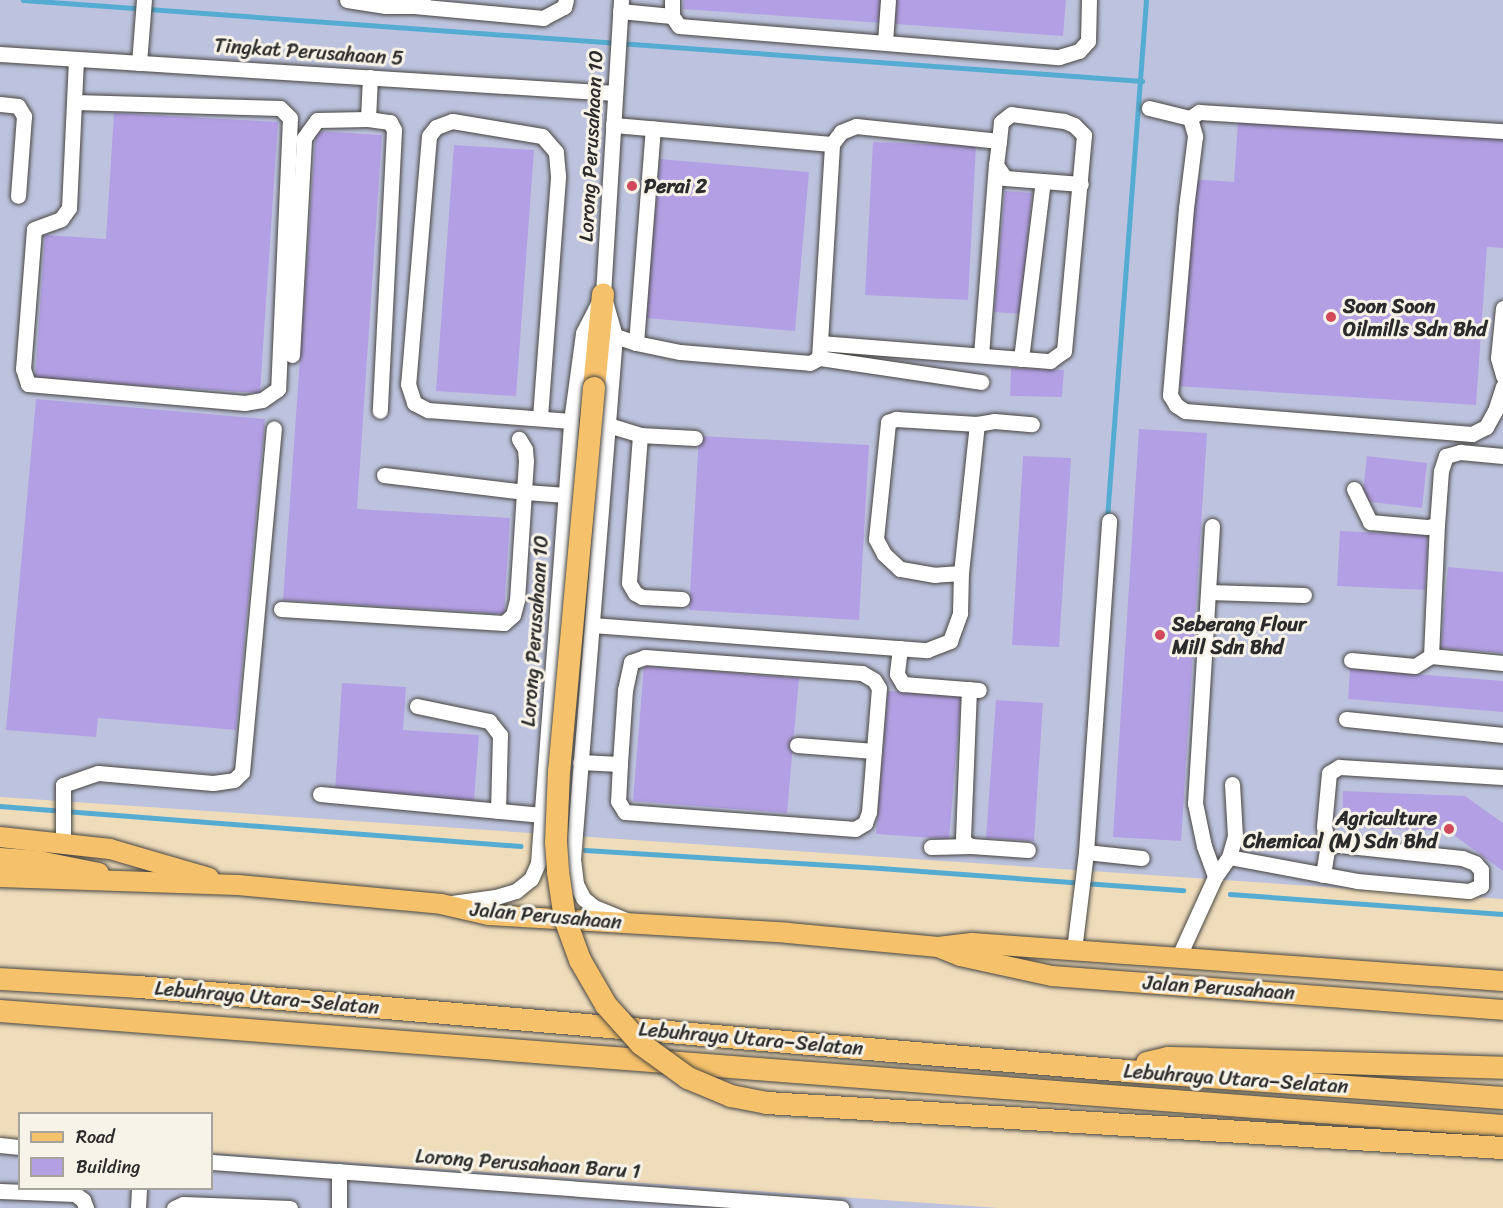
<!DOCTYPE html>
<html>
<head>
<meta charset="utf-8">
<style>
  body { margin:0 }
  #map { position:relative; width:1503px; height:1208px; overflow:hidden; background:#efdcbb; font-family:Sriracha,sans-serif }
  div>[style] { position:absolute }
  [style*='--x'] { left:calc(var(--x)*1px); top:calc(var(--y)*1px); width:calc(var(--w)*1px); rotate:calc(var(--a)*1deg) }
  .industrial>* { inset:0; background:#bdc3de }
  .stream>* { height:4.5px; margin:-2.25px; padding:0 2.25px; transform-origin:2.25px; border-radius:2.25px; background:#55acd2 }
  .building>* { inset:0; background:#b3a0e4 }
  .roads { filter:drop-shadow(0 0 2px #484641) drop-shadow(0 0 2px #484641) }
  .minor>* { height:15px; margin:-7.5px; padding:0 7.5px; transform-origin:7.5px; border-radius:7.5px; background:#fff }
  .major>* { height:20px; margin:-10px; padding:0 10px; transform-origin:10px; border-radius:10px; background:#f6c16b }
  .highway>* { height:22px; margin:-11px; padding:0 11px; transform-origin:11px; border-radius:11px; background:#f6c16b }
  .bridges { filter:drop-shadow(0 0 2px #484641) drop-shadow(0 0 2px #484641) }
  .highway-bridge>* { height:22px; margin:-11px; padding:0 11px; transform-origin:11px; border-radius:11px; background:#f6c16b }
  .dots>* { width:16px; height:16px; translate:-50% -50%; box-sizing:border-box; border:3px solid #f7f3e8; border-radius:50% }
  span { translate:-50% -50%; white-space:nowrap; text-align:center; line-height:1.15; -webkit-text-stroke:6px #f7f3e8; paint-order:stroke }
  .street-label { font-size:20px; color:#2b2b2b }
  .poi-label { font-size:20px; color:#2b2b2b; font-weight:700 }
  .left { translate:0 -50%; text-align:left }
  .right { translate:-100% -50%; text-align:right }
  .legend { position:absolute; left:18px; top:1112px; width:195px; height:78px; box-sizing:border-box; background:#f7f3e8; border:2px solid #a5a39c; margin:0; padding:8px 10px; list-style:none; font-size:18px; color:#2b2b2b }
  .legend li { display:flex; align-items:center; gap:12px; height:30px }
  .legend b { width:30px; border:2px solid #a5a39c }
</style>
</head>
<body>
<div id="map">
  <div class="industrial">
    <div style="clip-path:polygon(0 0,1503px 0,1503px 899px,0 797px)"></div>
    <div style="clip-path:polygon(0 1138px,19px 1140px,20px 1188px,212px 1188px,212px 1153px,999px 1208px,0 1208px)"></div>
  </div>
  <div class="stream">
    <div style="--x:23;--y:0;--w:1122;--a:4.14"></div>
    <div style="--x:1107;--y:518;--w:519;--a:-85.69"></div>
    <div style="--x:0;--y:806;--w:522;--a:4.4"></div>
    <div style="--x:585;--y:850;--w:296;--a:3.5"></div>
    <div style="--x:880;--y:868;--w:304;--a:4.2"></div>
    <div style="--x:1230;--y:894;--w:274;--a:4.2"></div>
  </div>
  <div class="building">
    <div style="clip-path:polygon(684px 0,1066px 0,1063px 36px,683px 9px)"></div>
    <div style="clip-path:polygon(114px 113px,278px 122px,260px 393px,35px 379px,45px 235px,106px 239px)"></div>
    <div style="clip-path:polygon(1238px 121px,1503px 138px,1503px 248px,1487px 247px,1476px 405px,1175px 386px,1190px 179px,1234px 182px)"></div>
    <div style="clip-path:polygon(316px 131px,382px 135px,357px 509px,510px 518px,504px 614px,283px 600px)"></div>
    <div style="clip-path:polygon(873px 142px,976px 146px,968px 300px,865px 295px)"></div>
    <div style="clip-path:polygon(454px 145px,534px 150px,516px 396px,436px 391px)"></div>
    <div style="clip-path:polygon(660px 159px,809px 172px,795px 331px,645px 318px)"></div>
    <div style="clip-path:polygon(1005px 191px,1032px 193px,1021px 314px,994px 312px)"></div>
    <div style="clip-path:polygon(1011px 368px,1064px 370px,1062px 397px,1010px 396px)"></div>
    <div style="clip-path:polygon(36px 399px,265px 419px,236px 730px,98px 718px,96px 737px,6px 730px)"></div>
    <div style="clip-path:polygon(1139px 429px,1207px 433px,1181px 841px,1113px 837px)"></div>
    <div style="clip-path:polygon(699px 436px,869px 445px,859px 620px,689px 610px)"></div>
    <div style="clip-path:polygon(1023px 456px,1071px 458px,1059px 647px,1012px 645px)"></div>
    <div style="clip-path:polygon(1367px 456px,1427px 463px,1422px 508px,1362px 501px)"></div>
    <div style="clip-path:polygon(1340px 531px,1428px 535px,1425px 590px,1337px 586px)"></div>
    <div style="clip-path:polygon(1448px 567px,1503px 572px,1503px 653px,1441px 648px)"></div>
    <div style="clip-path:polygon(644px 666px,799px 678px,787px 813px,633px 801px)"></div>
    <div style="clip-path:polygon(1350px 669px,1503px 681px,1503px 712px,1348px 699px)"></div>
    <div style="clip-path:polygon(342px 683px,406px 687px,403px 730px,479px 735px,474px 800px,335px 791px)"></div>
    <div style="clip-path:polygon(888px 691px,961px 697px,949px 839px,876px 834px)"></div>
    <div style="clip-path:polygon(996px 700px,1043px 703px,1034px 841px,986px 838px)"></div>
    <div style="clip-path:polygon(1343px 791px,1465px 796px,1503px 823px,1503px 871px,1448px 831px,1342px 827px)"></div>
  </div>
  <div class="roads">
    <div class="minor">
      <div style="--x:347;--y:0;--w:39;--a:9"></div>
      <div style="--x:386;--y:6;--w:28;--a:0"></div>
      <div style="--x:414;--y:6;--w:10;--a:-29"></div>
      <div style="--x:621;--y:0;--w:295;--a:93.5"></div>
      <div style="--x:603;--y:294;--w:44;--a:74.1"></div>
      <div style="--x:615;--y:336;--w:525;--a:94.59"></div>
      <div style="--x:573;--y:859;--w:25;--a:83"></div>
      <div style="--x:576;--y:884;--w:16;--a:63"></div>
      <div style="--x:583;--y:898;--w:14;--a:39"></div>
      <div style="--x:594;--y:907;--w:35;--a:22"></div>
      <div style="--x:414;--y:6;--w:130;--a:5.3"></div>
      <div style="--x:543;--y:18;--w:24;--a:-28"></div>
      <div style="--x:564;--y:7;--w:7;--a:-74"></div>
      <div style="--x:620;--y:11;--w:52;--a:5.5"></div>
      <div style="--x:672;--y:16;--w:12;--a:55"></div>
      <div style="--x:679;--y:26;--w:381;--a:4.7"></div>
      <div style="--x:1059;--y:57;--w:21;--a:-17"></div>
      <div style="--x:1079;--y:51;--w:13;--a:-48"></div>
      <div style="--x:1088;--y:41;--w:41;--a:-88.6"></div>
      <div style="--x:672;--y:16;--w:16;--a:-90"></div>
      <div style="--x:885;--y:42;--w:42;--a:-85.9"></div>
      <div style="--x:0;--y:54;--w:616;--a:3.63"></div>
      <div style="--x:139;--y:63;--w:63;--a:-85.5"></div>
      <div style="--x:75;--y:102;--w:205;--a:1.7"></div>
      <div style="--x:280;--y:108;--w:14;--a:45"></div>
      <div style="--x:290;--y:118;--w:271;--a:92.5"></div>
      <div style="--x:278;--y:389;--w:19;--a:145"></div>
      <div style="--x:262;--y:400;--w:17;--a:170"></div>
      <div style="--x:245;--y:403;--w:218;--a:-175"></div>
      <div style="--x:28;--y:384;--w:16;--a:-108"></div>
      <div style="--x:23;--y:369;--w:140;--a:-85.5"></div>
      <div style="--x:34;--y:229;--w:29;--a:-20"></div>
      <div style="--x:61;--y:219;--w:14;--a:-54"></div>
      <div style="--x:69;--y:208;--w:149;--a:-87.3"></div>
      <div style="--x:0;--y:104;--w:18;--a:6"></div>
      <div style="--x:18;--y:106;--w:12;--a:59"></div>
      <div style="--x:24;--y:116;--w:80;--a:94.3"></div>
      <div style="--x:1149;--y:108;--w:42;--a:13.7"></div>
      <div style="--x:1190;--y:118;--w:19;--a:74"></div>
      <div style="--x:1195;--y:136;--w:73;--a:97.1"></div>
      <div style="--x:1186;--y:208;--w:188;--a:94.9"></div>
      <div style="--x:1170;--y:395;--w:12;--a:59"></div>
      <div style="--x:1176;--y:405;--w:11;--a:34"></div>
      <div style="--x:1185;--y:411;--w:288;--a:4.6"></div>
      <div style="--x:1472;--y:434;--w:16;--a:-27"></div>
      <div style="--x:1486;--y:427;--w:18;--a:-61"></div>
      <div style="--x:1495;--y:411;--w:26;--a:-72"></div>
      <div style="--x:1190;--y:118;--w:11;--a:-34"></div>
      <div style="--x:1199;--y:112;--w:305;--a:3.6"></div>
      <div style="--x:368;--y:119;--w:22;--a:8"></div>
      <div style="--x:390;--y:122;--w:9;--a:63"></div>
      <div style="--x:394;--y:130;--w:281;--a:92.9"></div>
      <div style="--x:613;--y:125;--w:220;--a:5"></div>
      <div style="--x:1503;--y:308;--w:50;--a:95.7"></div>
      <div style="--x:1498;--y:358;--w:19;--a:74"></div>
      <div style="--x:615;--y:336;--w:22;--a:18"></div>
      <div style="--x:636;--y:343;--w:45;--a:11.6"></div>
      <div style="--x:680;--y:352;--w:130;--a:4.8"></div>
      <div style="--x:810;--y:363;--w:10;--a:-29"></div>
      <div style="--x:819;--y:358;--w:214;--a:-86.5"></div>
      <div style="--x:832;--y:144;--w:15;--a:-53"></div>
      <div style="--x:841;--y:132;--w:16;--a:-22"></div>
      <div style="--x:856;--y:126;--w:144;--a:6"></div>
      <div style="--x:999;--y:141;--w:24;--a:97"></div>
      <div style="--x:996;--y:165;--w:16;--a:55"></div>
      <div style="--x:1005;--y:178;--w:76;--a:4.5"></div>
      <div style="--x:636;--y:343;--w:215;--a:-85.5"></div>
      <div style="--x:820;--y:343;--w:231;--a:4.5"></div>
      <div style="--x:1050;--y:361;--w:17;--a:-36"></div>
      <div style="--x:1064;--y:351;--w:217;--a:-84.7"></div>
      <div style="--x:1084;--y:135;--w:14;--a:-135"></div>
      <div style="--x:1074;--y:125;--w:11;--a:-158"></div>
      <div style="--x:1064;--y:121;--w:53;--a:-172.5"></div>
      <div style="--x:1011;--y:114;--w:13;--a:141"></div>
      <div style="--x:1001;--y:122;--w:19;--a:96"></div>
      <div style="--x:292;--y:355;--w:217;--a:-86.8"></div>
      <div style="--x:304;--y:138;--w:22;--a:-54"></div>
      <div style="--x:317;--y:120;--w:51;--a:-1.1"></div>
      <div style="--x:368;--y:119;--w:42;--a:-87.3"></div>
      <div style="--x:981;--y:355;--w:191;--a:-85.5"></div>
      <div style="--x:819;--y:358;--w:164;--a:8.4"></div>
      <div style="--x:1021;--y:359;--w:179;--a:-83"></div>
      <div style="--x:540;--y:417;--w:242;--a:-85.7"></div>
      <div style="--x:558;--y:176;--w:24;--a:-95"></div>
      <div style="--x:556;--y:152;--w:21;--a:-131"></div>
      <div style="--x:542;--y:136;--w:91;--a:-170.5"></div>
      <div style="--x:452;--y:121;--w:17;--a:159"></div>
      <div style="--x:436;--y:127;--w:11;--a:128"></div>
      <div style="--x:429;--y:136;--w:249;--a:94.8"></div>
      <div style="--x:408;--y:384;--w:20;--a:72"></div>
      <div style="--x:414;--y:403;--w:16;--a:27"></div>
      <div style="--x:428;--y:410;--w:143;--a:4.4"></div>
      <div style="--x:608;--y:425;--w:34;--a:17"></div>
      <div style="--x:640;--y:435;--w:55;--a:3.1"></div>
      <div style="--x:640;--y:435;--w:148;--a:94.3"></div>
      <div style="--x:629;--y:583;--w:12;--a:59"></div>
      <div style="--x:635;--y:593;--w:8;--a:30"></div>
      <div style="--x:642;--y:597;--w:40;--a:2.9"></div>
      <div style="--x:384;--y:475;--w:142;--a:6.9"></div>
      <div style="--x:525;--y:492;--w:41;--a:4.2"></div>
      <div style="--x:1354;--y:489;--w:37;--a:64"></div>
      <div style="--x:1370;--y:522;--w:57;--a:5"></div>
      <div style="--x:1427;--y:527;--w:10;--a:-11"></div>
      <div style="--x:1437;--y:525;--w:54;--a:-85.8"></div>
      <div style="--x:1441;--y:471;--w:16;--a:-72"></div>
      <div style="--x:1446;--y:456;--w:15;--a:-16"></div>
      <div style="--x:1460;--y:452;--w:43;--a:5.3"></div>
      <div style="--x:1212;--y:526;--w:278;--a:93.5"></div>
      <div style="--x:1195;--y:803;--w:44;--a:78.2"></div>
      <div style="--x:1204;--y:846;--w:33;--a:70"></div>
      <div style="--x:961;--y:573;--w:150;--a:-83.9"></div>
      <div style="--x:977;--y:424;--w:17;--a:-10"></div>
      <div style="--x:994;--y:421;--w:38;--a:5"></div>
      <div style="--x:1208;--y:592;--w:96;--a:1.8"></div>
      <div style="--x:281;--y:609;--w:223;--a:3.6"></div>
      <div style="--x:504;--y:623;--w:12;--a:-42"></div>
      <div style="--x:513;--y:615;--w:16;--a:-75"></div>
      <div style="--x:517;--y:600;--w:139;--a:-86.3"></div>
      <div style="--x:526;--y:461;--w:12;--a:-95"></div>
      <div style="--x:525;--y:449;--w:12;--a:-121"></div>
      <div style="--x:592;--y:625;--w:336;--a:4.3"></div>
      <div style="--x:927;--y:650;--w:25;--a:-21"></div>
      <div style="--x:950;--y:641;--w:30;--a:-70"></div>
      <div style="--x:960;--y:613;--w:40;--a:-88.6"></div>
      <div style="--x:961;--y:573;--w:26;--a:176"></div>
      <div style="--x:935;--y:575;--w:36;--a:-170"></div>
      <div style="--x:900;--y:569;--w:22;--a:-137"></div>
      <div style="--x:884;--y:554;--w:17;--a:-118"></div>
      <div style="--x:876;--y:539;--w:118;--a:-84.1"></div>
      <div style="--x:888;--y:422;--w:9;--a:-21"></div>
      <div style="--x:896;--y:419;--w:81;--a:3.5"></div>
      <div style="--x:900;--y:648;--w:26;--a:97"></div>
      <div style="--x:897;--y:674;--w:12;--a:59"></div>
      <div style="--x:903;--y:684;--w:76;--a:4.5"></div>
      <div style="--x:1431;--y:656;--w:72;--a:5.6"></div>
      <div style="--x:1351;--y:660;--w:64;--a:5.4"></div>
      <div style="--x:1415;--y:666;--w:19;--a:-32"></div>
      <div style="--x:1431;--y:656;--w:131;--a:-87.4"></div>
      <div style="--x:969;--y:689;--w:152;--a:92.3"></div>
      <div style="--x:963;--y:841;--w:9;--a:32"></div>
      <div style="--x:971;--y:846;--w:57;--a:4"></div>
      <div style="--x:417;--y:706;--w:74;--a:11.8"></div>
      <div style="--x:489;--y:721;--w:18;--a:52"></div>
      <div style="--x:500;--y:735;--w:76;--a:91.5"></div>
      <div style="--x:1346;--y:719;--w:158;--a:5.8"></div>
      <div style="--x:797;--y:745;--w:77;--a:4.5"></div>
      <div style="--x:580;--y:762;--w:40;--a:2.9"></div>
      <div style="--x:620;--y:764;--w:37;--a:93"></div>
      <div style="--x:618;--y:801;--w:13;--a:58"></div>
      <div style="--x:625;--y:812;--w:231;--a:4.2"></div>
      <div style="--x:855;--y:829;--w:12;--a:-31"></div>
      <div style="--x:865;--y:823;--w:12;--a:-70"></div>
      <div style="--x:869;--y:812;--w:124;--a:-85.4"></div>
      <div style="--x:879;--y:688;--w:9;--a:-122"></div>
      <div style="--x:874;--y:680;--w:14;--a:-150"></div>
      <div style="--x:862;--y:673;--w:218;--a:-175.8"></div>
      <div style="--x:645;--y:657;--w:15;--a:160"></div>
      <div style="--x:631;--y:662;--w:29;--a:102"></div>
      <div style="--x:625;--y:690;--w:74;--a:93.9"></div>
      <div style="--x:320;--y:794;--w:223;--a:5.4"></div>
      <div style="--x:63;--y:844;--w:59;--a:-90"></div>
      <div style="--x:63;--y:785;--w:37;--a:-19"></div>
      <div style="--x:98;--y:773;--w:115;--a:5"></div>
      <div style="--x:213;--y:783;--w:21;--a:-8"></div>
      <div style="--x:234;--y:780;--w:11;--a:-45"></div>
      <div style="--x:242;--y:772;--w:345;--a:-84.7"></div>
      <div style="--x:931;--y:847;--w:40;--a:-1.4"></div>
      <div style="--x:1086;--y:852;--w:56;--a:6.1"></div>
      <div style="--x:1229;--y:857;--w:22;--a:-74"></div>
      <div style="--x:1235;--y:836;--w:52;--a:-93.3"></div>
      <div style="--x:1323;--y:875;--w:31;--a:-81"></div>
      <div style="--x:1328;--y:844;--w:18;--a:-103"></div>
      <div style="--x:1324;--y:826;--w:53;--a:-84.6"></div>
      <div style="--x:1329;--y:773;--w:12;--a:-31"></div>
      <div style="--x:1339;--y:767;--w:164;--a:3.5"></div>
      <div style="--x:452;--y:903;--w:44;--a:-7.8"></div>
      <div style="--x:496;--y:897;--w:21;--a:-17"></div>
      <div style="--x:516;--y:891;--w:19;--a:-39"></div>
      <div style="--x:531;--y:879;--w:17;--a:-66"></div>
      <div style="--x:538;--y:863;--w:443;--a:-85.7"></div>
      <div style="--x:571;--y:421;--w:89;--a:-82.2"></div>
      <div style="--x:583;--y:333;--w:31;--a:-63"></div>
      <div style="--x:1074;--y:950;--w:99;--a:-83"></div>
      <div style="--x:1086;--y:852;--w:332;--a:-86"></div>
      <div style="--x:1179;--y:956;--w:87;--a:-65.5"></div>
      <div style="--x:1215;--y:877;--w:24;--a:-55"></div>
      <div style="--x:1229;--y:857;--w:130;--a:10.6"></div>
      <div style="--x:1357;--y:881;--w:112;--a:5.1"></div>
      <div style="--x:1469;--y:891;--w:13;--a:-23"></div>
      <div style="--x:1481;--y:886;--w:16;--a:-90"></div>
      <div style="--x:1481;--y:870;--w:9;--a:-131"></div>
      <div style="--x:1475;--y:863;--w:14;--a:-159"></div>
      <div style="--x:1462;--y:858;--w:135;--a:-174"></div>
      <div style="--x:0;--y:1145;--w:20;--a:6"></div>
      <div style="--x:212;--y:1162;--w:631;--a:4.18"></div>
      <div style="--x:0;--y:1191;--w:75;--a:2.3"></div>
      <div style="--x:75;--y:1194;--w:10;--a:37"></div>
      <div style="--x:83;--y:1200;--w:9;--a:69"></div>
      <div style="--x:138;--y:1208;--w:20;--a:-87"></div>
      <div style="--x:174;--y:1208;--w:10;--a:-24"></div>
      <div style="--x:183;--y:1204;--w:107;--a:2.1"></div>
      <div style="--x:339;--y:1208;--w:37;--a:-90"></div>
    </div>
    <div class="major">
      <div style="--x:0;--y:837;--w:111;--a:6.2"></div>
      <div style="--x:110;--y:849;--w:103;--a:16.3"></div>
      <div style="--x:0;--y:858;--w:39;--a:4"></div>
      <div style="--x:39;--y:861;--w:61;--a:11.3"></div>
      <div style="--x:0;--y:877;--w:238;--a:1.9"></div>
      <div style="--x:238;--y:885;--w:204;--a:5.3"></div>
      <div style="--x:441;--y:904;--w:49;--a:12.9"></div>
      <div style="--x:489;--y:915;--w:300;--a:3.4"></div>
      <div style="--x:788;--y:933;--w:151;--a:5.3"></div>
      <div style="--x:938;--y:947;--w:34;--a:-7"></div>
      <div style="--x:972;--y:943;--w:532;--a:4.09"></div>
      <div style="--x:938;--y:947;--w:24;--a:22"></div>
      <div style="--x:960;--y:956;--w:94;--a:12.3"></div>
      <div style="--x:1052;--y:976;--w:452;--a:4.3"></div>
    </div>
    <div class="highway">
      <div style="--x:594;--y:388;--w:94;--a:-84.5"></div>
      <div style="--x:0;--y:979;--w:139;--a:3.3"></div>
      <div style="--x:139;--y:987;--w:991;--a:4.86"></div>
      <div style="--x:1126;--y:1071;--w:378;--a:4.1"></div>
      <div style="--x:0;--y:1011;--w:1507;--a:4.38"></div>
      <div style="--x:1147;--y:1063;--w:22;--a:-13"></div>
      <div style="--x:1168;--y:1058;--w:39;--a:1"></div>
      <div style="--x:1207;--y:1059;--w:296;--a:1.7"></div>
    </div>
  </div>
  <div class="bridges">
    <div class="highway-bridge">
      <div style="--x:594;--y:388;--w:385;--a:95.2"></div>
      <div style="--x:559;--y:771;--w:71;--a:92.4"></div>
      <div style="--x:556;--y:842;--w:30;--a:86"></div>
      <div style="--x:558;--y:872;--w:48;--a:81.5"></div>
      <div style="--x:565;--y:919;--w:44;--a:69.9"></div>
      <div style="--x:580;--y:960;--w:52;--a:60"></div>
      <div style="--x:606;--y:1005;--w:52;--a:48.1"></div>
      <div style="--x:641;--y:1044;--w:58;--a:35.9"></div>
      <div style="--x:688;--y:1078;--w:47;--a:22.7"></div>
      <div style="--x:731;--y:1096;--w:37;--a:11"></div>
      <div style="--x:767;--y:1103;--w:737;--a:3.5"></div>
    </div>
  </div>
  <div class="dots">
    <div style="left:632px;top:186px;background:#d1495b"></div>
    <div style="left:1331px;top:317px;background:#d1495b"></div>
    <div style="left:1160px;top:635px;background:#d1495b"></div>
    <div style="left:1449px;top:829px;background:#d1495b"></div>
  </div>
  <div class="street-label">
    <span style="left:309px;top:52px;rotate:4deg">Tingkat Perusahaan 5</span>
    <span style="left:591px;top:146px;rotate:-87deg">Lorong Perusahaan 10</span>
    <span style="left:535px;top:631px;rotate:-86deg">Lorong Perusahaan 10</span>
    <span style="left:546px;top:916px;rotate:5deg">Jalan Perusahaan</span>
    <span style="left:1219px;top:988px;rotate:4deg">Jalan Perusahaan</span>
    <span style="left:267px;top:998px;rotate:5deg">Lebuhraya Utara–Selatan</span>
    <span style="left:751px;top:1039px;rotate:5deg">Lebuhraya Utara–Selatan</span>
    <span style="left:1236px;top:1079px;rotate:4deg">Lebuhraya Utara–Selatan</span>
    <span style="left:528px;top:1164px;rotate:4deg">Lorong Perusahaan Baru 1</span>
  </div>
  <div class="poi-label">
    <span class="left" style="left:644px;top:186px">Perai 2</span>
    <span class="left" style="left:1343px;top:318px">Soon Soon<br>Oilmills Sdn Bhd</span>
    <span class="left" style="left:1172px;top:636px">Seberang Flour<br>Mill Sdn Bhd</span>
    <span class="right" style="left:1437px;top:830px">Agriculture<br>Chemical (M) Sdn Bhd</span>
  </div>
  <ul class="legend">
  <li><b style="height:8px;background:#f6c16b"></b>Road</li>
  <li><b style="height:16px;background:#b3a0e4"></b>Building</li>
  </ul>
</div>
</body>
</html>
